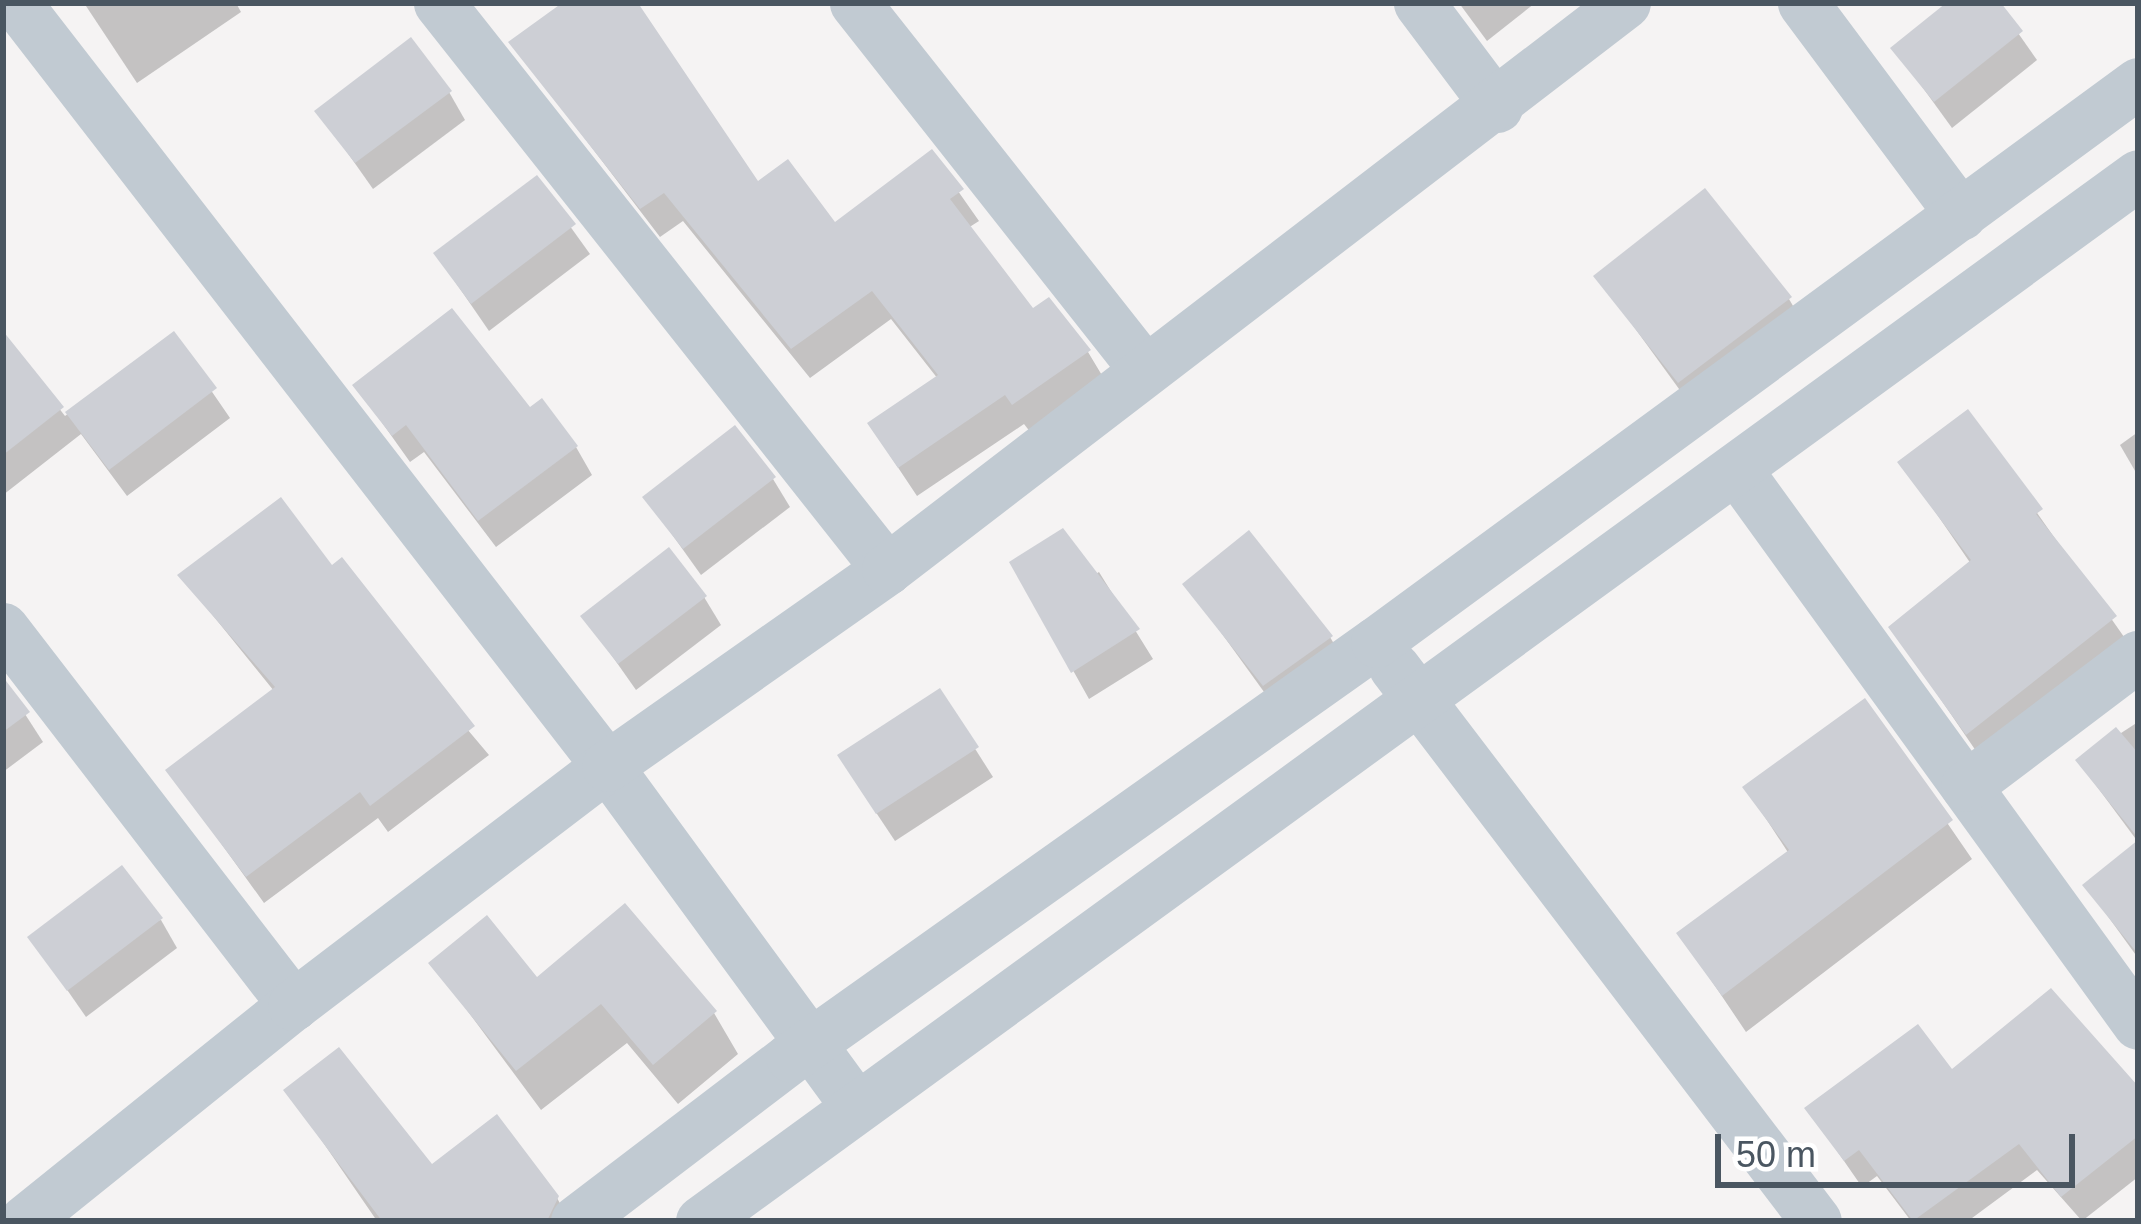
<!DOCTYPE html>
<html>
<head>
<meta charset="utf-8">
<style>
  body { margin:0 }
  #map { position:relative; width:2141px; height:1224px; overflow:hidden; background:#f5f3f3; font-family:Arial,sans-serif }
  div>[style] { position:absolute }
  [style*='--x'] { left:calc(var(--x)*1px); top:calc(var(--y)*1px); width:calc(var(--w)*1px); rotate:calc(var(--a)*1deg) }
  .shadow>* { inset:0; background:#0003 }
  .building>* { inset:0; background:#cdcfd5 }
  .street>* { height:51px; margin:-25.5px; padding:0 25.5px; transform-origin:25.5px; border-radius:25.5px; background:#c1cad2 }
  span { translate:-50% -50%; white-space:nowrap; text-align:center; line-height:1.15; -webkit-text-stroke:9px #fff; paint-order:stroke }
  .frame { position:absolute; inset:0; border:6px solid #4a5661; pointer-events:none }
  .scale { position:absolute; left:1715px; top:1134px; width:360px; height:54px; box-sizing:border-box; border:6px solid #4a5661; border-top:0; padding-left:15px; font-size:36px; line-height:42px; white-space:nowrap; color:#4a5661; -webkit-text-stroke:9px #fff; paint-order:stroke }
</style>
</head>
<body>
<div id="map">
  <div class="shadow">
    <div style="clip-path:polygon(84px 3px,236px 3px,241px 12px,137px 83px)"></div>
    <div style="clip-path:polygon(567px 3px,632px 3px,758px 185px,834px 226px,932px 154px,979px 221px,968px 228px,1033px 313px,1088px 352px,1106px 382px,1031px 433px,1024px 424px,917px 496px,889px 454px,938px 379px,891px 319px,810px 378px,683px 221px,660px 237px,512px 43px)"></div>
    <div style="clip-path:polygon(1459px 3px,1535px 3px,1487px 41px)"></div>
    <div style="clip-path:polygon(1951px 3px,1997px 3px,2037px 60px,1952px 128px,1894px 48px)"></div>
    <div style="clip-path:polygon(449px 92px,465px 120px,373px 189px,318px 111px)"></div>
    <div style="clip-path:polygon(536px 179px,590px 254px,489px 331px,436px 254px)"></div>
    <div style="clip-path:polygon(1597px 276px,1789px 299px,1813px 340px,1703px 422px)"></div>
    <div style="clip-path:polygon(173px 335px,230px 418px,127px 496px,81px 434px,3px 495px,3px 336px,65px 416px)"></div>
    <div style="clip-path:polygon(356px 386px,529px 411px,576px 447px,592px 475px,496px 547px,424px 452px,410px 462px)"></div>
    <div style="clip-path:polygon(1967px 413px,2136px 654px,1989px 770px,1892px 628px,1971px 564px,1901px 462px)"></div>
    <div style="clip-path:polygon(2138px 432px,2138px 476px,2120px 445px)"></div>
    <div style="clip-path:polygon(773px 479px,790px 507px,701px 575px,646px 498px)"></div>
    <div style="clip-path:polygon(1013px 563px,1091px 577px,1099px 572px,1153px 659px,1089px 699px)"></div>
    <div style="clip-path:polygon(332px 569px,489px 755px,388px 832px,378px 818px,264px 903px,169px 771px,274px 691px,181px 576px)"></div>
    <div style="clip-path:polygon(1186px 584px,1330px 637px,1354px 678px,1288px 725px)"></div>
    <div style="clip-path:polygon(704px 597px,721px 625px,636px 690px,584px 616px)"></div>
    <div style="clip-path:polygon(3px 680px,43px 742px,3px 772px)"></div>
    <div style="clip-path:polygon(939px 692px,993px 777px,895px 841px,857px 784px)"></div>
    <div style="clip-path:polygon(1864px 702px,1972px 859px,1746px 1032px,1680px 934px,1789px 854px,1746px 788px)"></div>
    <div style="clip-path:polygon(2138px 722px,2138px 842px,2078px 761px)"></div>
    <div style="clip-path:polygon(2138px 844px,2138px 958px,2086px 886px)"></div>
    <div style="clip-path:polygon(161px 920px,177px 948px,86px 1017px,31px 938px)"></div>
    <div style="clip-path:polygon(432px 963px,714px 1013px,738px 1054px,678px 1104px,627px 1043px,541px 1110px)"></div>
    <div style="clip-path:polygon(1951px 1073px,2138px 1093px,2138px 1177px,2082px 1221px,2037px 1170px,1968px 1221px,1911px 1221px,1877px 1176px,1862px 1187px,1808px 1109px)"></div>
    <div style="clip-path:polygon(287px 1090px,432px 1168px,557px 1198px,570px 1221px,377px 1221px)"></div>
  </div>
  <div class="building">
    <div style="clip-path:polygon(562px 3px,638px 3px,758px 181px,788px 159px,835px 222px,932px 149px,964px 189px,950px 199px,1033px 308px,1049px 297px,1091px 350px,1012px 405px,1005px 395px,898px 468px,867px 423px,938px 375px,872px 291px,791px 349px,664px 193px,640px 209px,508px 42px)"></div>
    <div style="clip-path:polygon(1946px 3px,2001px 3px,2023px 31px,1934px 102px,1890px 48px)"></div>
    <div style="clip-path:polygon(411px 37px,452px 91px,355px 163px,314px 111px)"></div>
    <div style="clip-path:polygon(537px 175px,576px 224px,471px 304px,433px 253px)"></div>
    <div style="clip-path:polygon(1705px 188px,1792px 297px,1678px 383px,1593px 276px)"></div>
    <div style="clip-path:polygon(452px 308px,530px 407px,542px 398px,578px 446px,478px 521px,406px 425px,392px 436px,352px 385px)"></div>
    <div style="clip-path:polygon(3px 331px,64px 407px,3px 455px)"></div>
    <div style="clip-path:polygon(174px 331px,217px 388px,109px 470px,65px 412px)"></div>
    <div style="clip-path:polygon(1968px 409px,2043px 509px,2036px 514px,2117px 616px,1966px 735px,1888px 627px,1971px 560px,1897px 462px)"></div>
    <div style="clip-path:polygon(735px 425px,776px 477px,683px 549px,642px 497px)"></div>
    <div style="clip-path:polygon(281px 497px,332px 565px,342px 557px,475px 726px,370px 806px,360px 792px,246px 877px,165px 770px,275px 687px,177px 575px)"></div>
    <div style="clip-path:polygon(1063px 528px,1140px 629px,1071px 673px,1009px 562px)"></div>
    <div style="clip-path:polygon(1249px 530px,1333px 636px,1263px 686px,1182px 584px)"></div>
    <div style="clip-path:polygon(669px 547px,707px 596px,618px 664px,580px 616px)"></div>
    <div style="clip-path:polygon(3px 677px,30px 712px,3px 732px)"></div>
    <div style="clip-path:polygon(940px 688px,979px 747px,876px 814px,837px 755px)"></div>
    <div style="clip-path:polygon(1865px 698px,1953px 820px,1722px 996px,1676px 933px,1789px 850px,1742px 787px)"></div>
    <div style="clip-path:polygon(2116px 727px,2138px 753px,2138px 838px,2075px 760px)"></div>
    <div style="clip-path:polygon(2138px 840px,2138px 954px,2082px 885px)"></div>
    <div style="clip-path:polygon(122px 865px,163px 918px,67px 991px,27px 937px)"></div>
    <div style="clip-path:polygon(625px 903px,717px 1011px,653px 1065px,601px 1004px,516px 1071px,428px 963px,487px 915px,537px 977px)"></div>
    <div style="clip-path:polygon(2051px 988px,2138px 1086px,2138px 1136px,2061px 1197px,2019px 1144px,1913px 1221px,1859px 1150px,1844px 1161px,1804px 1108px,1918px 1024px,1952px 1069px)"></div>
    <div style="clip-path:polygon(339px 1047px,432px 1164px,497px 1114px,559px 1196px,547px 1221px,382px 1221px,283px 1090px)"></div>
  </div>
  <div class="street">
    <div style="--x:16;--y:3;--w:965;--a:52.24"></div>
    <div style="--x:607;--y:766;--w:421;--a:53.8"></div>
    <div style="--x:439;--y:3;--w:722;--a:51.64"></div>
    <div style="--x:855;--y:3;--w:466;--a:51.7"></div>
    <div style="--x:1419;--y:3;--w:130;--a:53.1"></div>
    <div style="--x:1803;--y:3;--w:264;--a:53.3"></div>
    <div style="--x:1739;--y:473;--w:680;--a:54.09"></div>
    <div style="--x:3;--y:628;--w:476;--a:52.4"></div>
    <div style="--x:1394;--y:667;--w:696;--a:52.7"></div>
    <div style="--x:1966;--y:786;--w:216;--a:-37.1"></div>
    <div style="--x:24;--y:1221;--w:345;--a:-38.8"></div>
    <div style="--x:293;--y:1005;--w:395;--a:-37.3"></div>
    <div style="--x:607;--y:766;--w:342;--a:-35.1"></div>
    <div style="--x:887;--y:569;--w:930;--a:-37.49"></div>
    <div style="--x:576;--y:1221;--w:270;--a:-37.3"></div>
    <div style="--x:791;--y:1057;--w:717;--a:-35.35"></div>
    <div style="--x:1376;--y:642;--w:945;--a:-36.26"></div>
    <div style="--x:701;--y:1221;--w:1777;--a:-36.05"></div>
  </div>
  <div class="frame"></div>
  <div class="scale">50 m</div>
</div>
</body>
</html>
